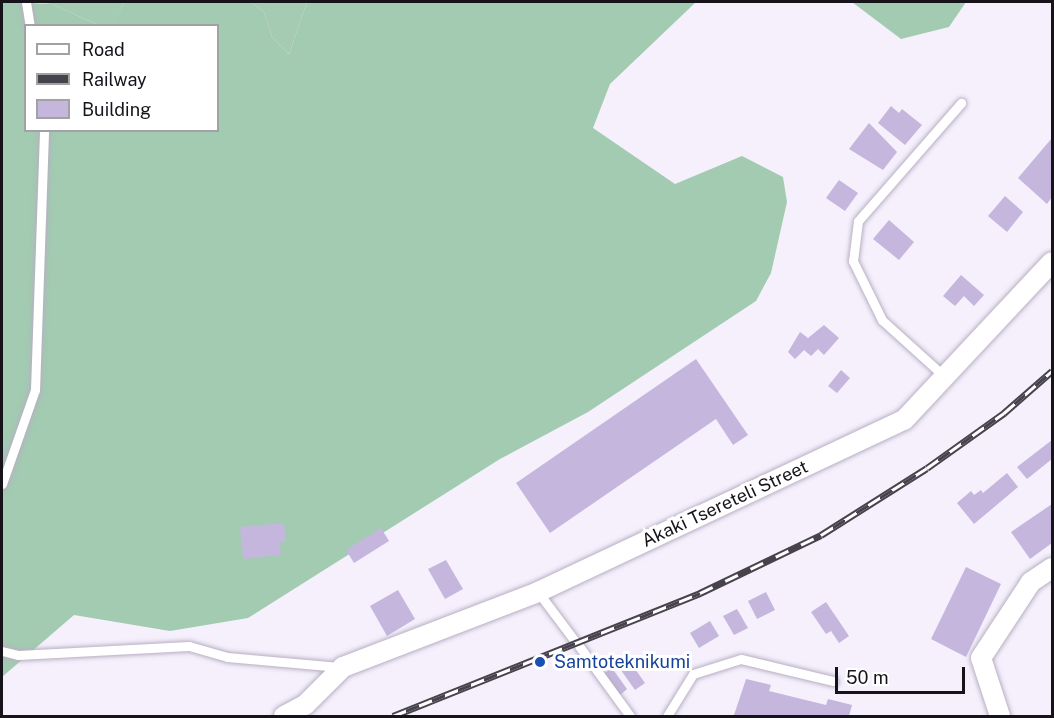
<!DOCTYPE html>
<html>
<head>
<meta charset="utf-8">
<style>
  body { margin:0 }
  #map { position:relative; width:1054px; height:718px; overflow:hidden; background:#f5f0fc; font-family:"Public Sans",sans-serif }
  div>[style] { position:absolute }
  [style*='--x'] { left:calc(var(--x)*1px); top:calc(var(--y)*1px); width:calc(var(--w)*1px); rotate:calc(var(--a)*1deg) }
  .green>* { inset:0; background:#a5cbb3 }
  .forest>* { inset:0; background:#a2cbb1 }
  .building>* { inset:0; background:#c5b6dd }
  .roads { filter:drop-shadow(0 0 2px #b8afc3) drop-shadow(0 0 2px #b8afc3) }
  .lane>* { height:9px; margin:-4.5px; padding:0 4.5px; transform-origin:4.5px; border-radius:4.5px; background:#fff }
  .street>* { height:20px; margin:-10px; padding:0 10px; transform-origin:10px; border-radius:10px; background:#fff }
  .rail>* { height:7px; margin-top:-3.5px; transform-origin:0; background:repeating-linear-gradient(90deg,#fff 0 14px,#47434c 0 28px); box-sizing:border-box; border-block:2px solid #47434c }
  .dots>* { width:16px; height:16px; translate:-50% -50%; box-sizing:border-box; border:3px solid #fff; border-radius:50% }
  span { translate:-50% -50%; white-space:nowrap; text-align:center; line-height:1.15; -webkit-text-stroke:6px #fff; paint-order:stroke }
  .street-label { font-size:18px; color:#16131a }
  .transit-label { font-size:18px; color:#164399 }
  .left { translate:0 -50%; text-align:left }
  .frame { position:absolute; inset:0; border:3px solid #16131a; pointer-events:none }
  .legend { position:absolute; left:24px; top:24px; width:195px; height:108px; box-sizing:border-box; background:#fff; border:2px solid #a2a1a3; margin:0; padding:8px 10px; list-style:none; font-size:18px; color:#16131a }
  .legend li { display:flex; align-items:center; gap:12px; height:30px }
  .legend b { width:30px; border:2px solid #a2a1a3 }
  .scale { position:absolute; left:835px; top:667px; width:130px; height:27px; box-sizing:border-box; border:3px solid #16131a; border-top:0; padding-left:8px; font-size:18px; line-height:21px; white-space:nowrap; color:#16131a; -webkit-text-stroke:4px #fff; paint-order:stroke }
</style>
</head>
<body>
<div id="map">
  <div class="green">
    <div style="clip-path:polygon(31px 2px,124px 2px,112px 26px,98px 25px,52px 4px)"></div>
    <div style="clip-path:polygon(251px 2px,307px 2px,289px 54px,272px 37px,264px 12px)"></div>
  </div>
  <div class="forest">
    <div style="clip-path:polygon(2px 2px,52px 4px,98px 25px,26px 26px,26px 130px,218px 130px,218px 26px,112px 25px,124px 2px,251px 2px,264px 12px,272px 37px,289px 54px,307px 2px,696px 2px,610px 84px,593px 128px,675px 184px,742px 156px,783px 177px,787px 202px,771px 273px,756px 301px,588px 412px,500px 459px,248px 618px,170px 631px,74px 615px,2px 677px)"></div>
    <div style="clip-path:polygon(852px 2px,966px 2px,949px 27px,901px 39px)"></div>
  </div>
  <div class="building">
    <div style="clip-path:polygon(891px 106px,899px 113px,902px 109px,922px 125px,905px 145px,878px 123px)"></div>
    <div style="clip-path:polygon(869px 123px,897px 152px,883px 170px,849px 149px)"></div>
    <div style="clip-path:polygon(1052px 138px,1052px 197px,1047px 204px,1018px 178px)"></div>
    <div style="clip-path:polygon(839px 180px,858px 193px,845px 211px,826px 198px)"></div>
    <div style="clip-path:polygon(1005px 196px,1023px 212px,1007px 232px,988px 216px)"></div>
    <div style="clip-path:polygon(889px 220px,914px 242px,899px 260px,873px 239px)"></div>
    <div style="clip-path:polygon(961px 275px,984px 295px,974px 306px,964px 296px,955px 306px,943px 296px)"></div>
    <div style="clip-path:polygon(824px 325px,839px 338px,824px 355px,818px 349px,811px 356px,804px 350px,795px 359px,788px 352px,800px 332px,808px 338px)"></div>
    <div style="clip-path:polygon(696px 359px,748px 435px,733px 445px,716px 419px,550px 533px,516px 483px)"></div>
    <div style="clip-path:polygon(841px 370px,850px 378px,837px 393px,828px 386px)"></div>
    <div style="clip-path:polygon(1052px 440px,1052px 459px,1027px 479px,1017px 467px)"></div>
    <div style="clip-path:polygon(1007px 473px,1018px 487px,974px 524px,957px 503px,971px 491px,974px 495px,981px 490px,983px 493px)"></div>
    <div style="clip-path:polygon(1052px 504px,1052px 543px,1030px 559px,1011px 532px)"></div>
    <div style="clip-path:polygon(284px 523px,286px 541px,279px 542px,281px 555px,243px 559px,240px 527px)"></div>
    <div style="clip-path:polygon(381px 528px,389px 541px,354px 563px,346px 550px)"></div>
    <div style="clip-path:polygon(446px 560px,463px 589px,445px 599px,428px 569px)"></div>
    <div style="clip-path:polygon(966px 567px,1001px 584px,966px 657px,931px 639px)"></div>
    <div style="clip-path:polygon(398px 590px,415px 619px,387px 636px,370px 606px)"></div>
    <div style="clip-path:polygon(766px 592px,775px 610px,757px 619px,748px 601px)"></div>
    <div style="clip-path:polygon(826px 602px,849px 636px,839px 643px,831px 631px,826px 634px,811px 612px)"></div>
    <div style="clip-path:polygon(737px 609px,748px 628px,734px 635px,723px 616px)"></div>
    <div style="clip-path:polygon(710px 621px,719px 636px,699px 648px,690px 633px)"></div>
    <div style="clip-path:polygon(628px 659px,645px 683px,635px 690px,618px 666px)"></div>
    <div style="clip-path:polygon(612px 668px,627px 689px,619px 696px,603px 674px)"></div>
    <div style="clip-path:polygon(746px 679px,771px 685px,769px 691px,826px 705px,828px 699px,852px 705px,849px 716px,734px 715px)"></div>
  </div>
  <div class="roads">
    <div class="lane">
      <div style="--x:26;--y:2;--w:24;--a:81"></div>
      <div style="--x:945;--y:377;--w:85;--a:-137.9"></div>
      <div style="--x:882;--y:320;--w:66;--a:-116.2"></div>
      <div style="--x:853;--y:261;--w:40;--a:-82.9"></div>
      <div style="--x:858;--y:221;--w:157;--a:-48.9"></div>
      <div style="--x:2;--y:484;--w:100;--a:-70.7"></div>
      <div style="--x:35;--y:390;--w:260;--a:-88"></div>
      <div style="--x:538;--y:592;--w:60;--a:53.1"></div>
      <div style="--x:579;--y:646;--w:87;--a:53.9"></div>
      <div style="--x:2;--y:651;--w:16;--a:14"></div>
      <div style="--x:18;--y:655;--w:171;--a:-3"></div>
      <div style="--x:189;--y:646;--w:40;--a:16"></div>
      <div style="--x:227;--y:657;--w:113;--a:5.1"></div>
      <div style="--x:667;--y:716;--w:49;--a:-58.2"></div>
      <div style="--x:693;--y:674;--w:50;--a:-17.4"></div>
      <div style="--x:741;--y:659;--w:95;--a:13.4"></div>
    </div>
    <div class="street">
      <div style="--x:284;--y:716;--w:24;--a:-28"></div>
      <div style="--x:305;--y:705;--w:54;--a:-45"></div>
      <div style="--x:343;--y:667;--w:209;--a:-21"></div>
      <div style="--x:538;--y:592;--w:404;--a:-25.2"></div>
      <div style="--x:904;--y:420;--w:216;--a:-46.9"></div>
      <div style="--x:1000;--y:716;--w:61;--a:-108.1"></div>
      <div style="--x:981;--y:658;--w:91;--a:-56.7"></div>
      <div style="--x:1031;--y:582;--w:25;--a:-34"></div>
    </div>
  </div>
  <div class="rail">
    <div style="--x:393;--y:716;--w:331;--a:-21.8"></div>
    <div style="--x:700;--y:593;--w:134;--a:-25.6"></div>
    <div style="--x:821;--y:535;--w:125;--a:-32.3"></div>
    <div style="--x:927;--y:468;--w:95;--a:-35.5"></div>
    <div style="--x:1004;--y:413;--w:64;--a:-41.2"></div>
  </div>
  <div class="dots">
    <div style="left:540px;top:662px;background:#1a4fb4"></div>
  </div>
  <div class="street-label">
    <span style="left:725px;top:504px;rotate:-25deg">Akaki Tsereteli Street</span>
  </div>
  <div class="transit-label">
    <span class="left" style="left:554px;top:662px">Samtoteknikumi</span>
  </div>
  <div class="frame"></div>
  <ul class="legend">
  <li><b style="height:8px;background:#fff"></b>Road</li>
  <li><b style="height:8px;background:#47434c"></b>Railway</li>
  <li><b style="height:16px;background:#c5b6dd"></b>Building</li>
  </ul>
  <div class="scale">50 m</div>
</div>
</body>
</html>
